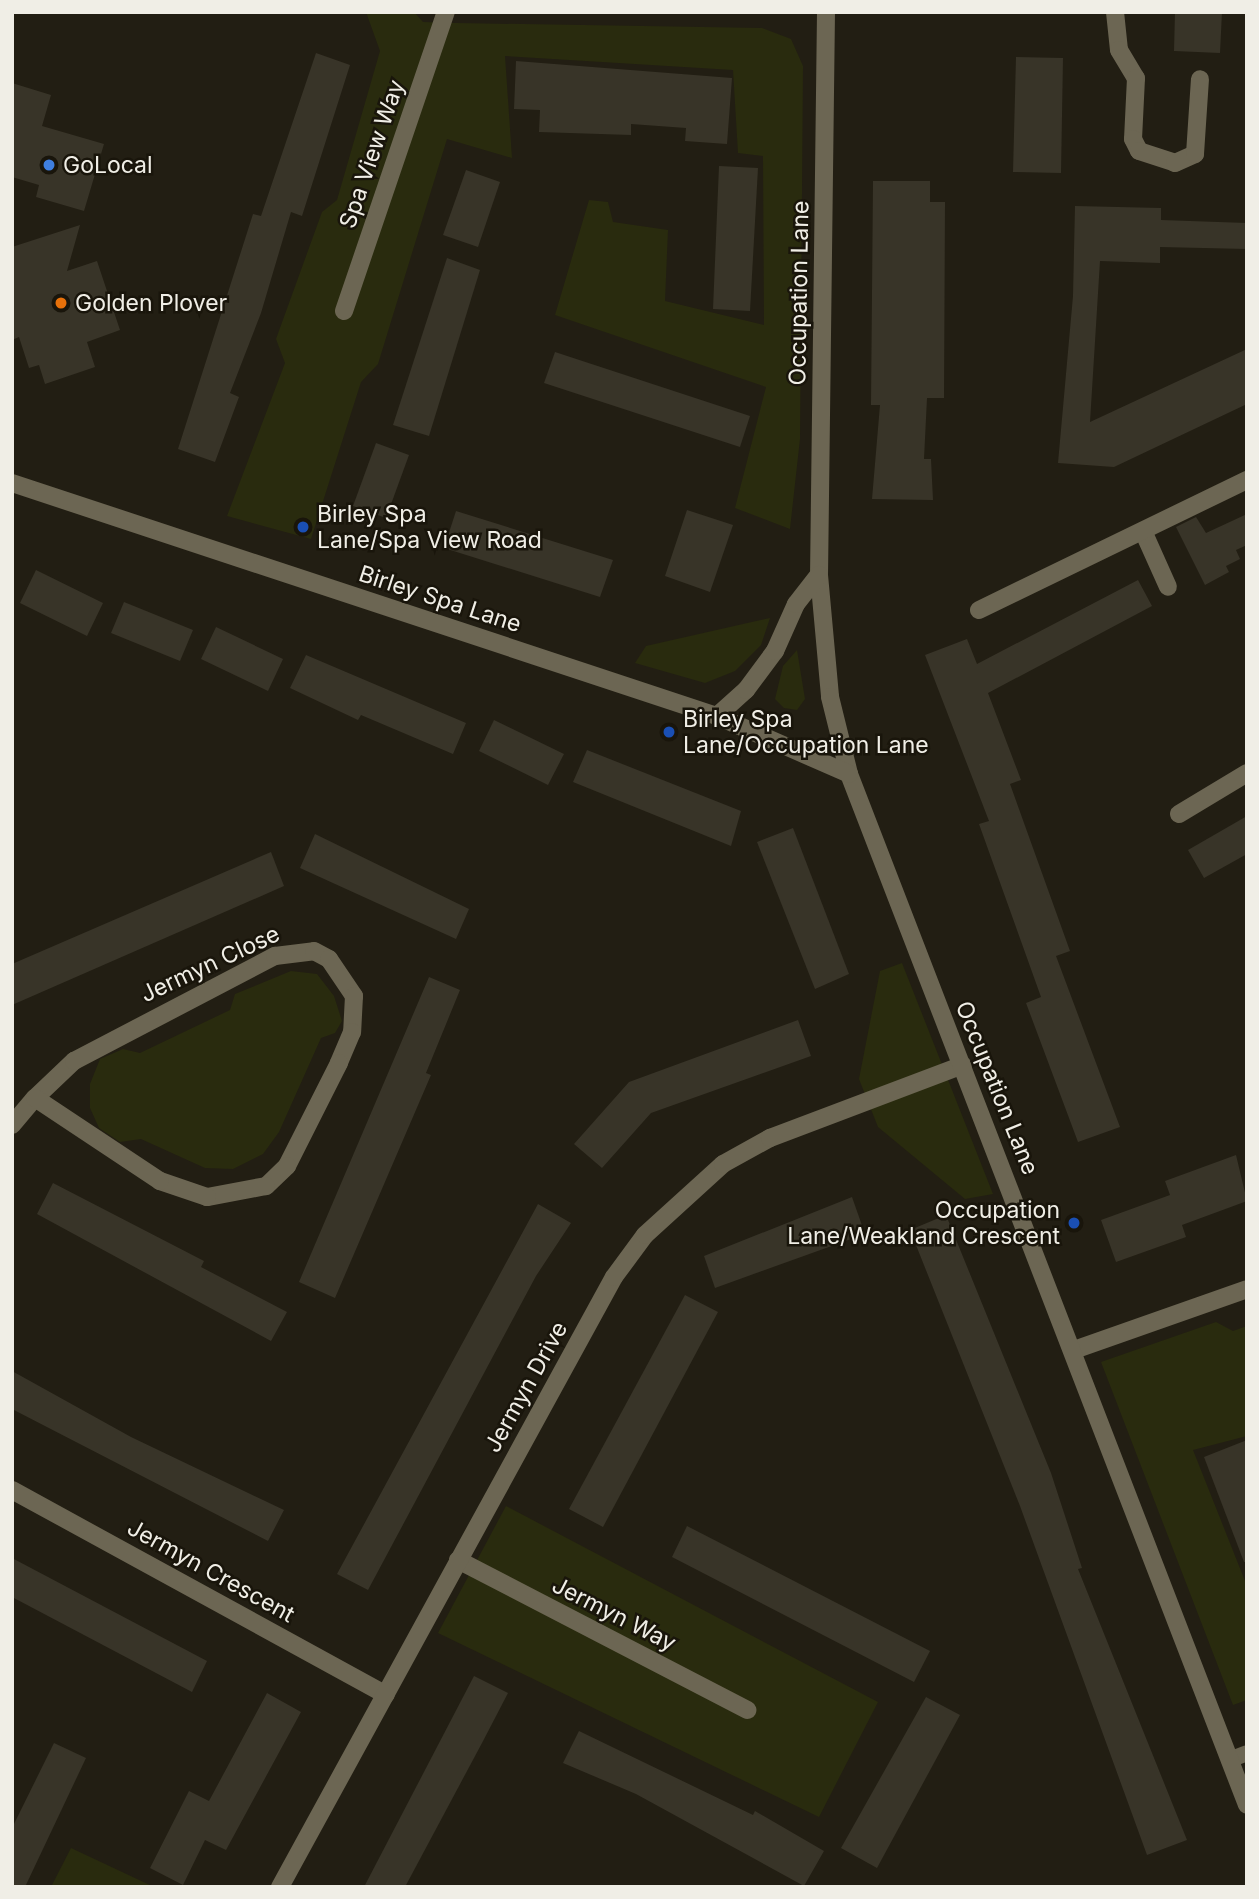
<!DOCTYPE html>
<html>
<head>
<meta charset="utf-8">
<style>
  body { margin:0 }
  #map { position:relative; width:1259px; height:1899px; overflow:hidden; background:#221e13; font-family:Inter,sans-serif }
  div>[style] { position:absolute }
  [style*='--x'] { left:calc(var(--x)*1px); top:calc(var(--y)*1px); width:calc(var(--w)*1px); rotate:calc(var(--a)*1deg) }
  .green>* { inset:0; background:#292b0e }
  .building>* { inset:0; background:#383428 }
  .service>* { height:16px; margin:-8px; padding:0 8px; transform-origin:8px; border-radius:8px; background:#6c6653 }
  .minor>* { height:18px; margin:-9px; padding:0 9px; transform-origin:9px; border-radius:9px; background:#6c6653 }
  .tertiary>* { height:18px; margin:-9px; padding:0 9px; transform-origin:9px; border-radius:9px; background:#6c6653 }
  .dots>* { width:19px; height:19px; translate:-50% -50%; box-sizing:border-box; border:4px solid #19150b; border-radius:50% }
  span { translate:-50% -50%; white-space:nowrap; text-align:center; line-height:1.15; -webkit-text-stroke:5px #19150b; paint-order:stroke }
  .street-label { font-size:23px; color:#f0eee6 }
  .poi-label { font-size:23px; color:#f0eee6 }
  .left { translate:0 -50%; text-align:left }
  .right { translate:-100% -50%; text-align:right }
  .frame { position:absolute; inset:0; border:14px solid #f0eee6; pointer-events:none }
</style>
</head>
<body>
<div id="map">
  <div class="green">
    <div style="clip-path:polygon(366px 12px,414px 12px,423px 22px,456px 23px,762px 28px,791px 39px,803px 66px,800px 439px,790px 529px,735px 508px,766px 387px,555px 315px,589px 200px,608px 202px,613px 222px,668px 230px,665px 301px,764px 325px,763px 156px,738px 153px,733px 70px,505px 56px,512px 158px,447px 139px,378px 364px,361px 382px,311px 539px,227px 516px,285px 363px,276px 339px,322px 212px,337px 200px,380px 51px)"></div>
    <div style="clip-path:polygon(770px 618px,761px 645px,735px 671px,705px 683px,635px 663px,646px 646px)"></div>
    <div style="clip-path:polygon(797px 650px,805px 699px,797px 710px,784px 708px,775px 699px,783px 666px)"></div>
    <div style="clip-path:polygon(902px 963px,993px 1194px,965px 1199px,878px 1127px,859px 1079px,880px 971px)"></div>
    <div style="clip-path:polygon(291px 971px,317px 974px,334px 996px,342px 1021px,335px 1033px,321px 1038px,279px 1132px,263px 1154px,233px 1169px,205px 1168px,141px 1139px,120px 1142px,99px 1128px,90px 1108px,90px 1084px,100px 1059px,123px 1049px,140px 1053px,230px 1010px,235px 994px)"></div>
    <div style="clip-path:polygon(1216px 1322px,1233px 1331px,1247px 1326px,1247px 1436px,1193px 1450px,1247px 1586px,1247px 1700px,1233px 1705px,1101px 1362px)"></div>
    <div style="clip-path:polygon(506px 1506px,878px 1702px,819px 1817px,438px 1633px)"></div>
    <div style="clip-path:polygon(71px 1848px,154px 1887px,51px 1887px)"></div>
  </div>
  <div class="building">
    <div style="clip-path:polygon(1175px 12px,1222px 12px,1220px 53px,1174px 51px)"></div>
    <div style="clip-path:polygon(316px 53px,350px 65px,302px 216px,291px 212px,261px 313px,230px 393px,239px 397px,215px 462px,178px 449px,253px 214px,261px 216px)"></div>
    <div style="clip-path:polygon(1016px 57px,1063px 58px,1061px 173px,1013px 172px)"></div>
    <div style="clip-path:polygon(516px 61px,732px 78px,727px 144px,685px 141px,686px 128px,631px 124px,631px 135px,539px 132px,540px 110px,514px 109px)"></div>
    <div style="clip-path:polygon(12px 83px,51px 95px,42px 126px,104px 144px,84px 211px,36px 197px,39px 185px,12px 177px)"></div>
    <div style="clip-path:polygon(719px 166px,758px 168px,750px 311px,713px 309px)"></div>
    <div style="clip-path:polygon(466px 170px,500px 182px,478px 247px,443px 235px)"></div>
    <div style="clip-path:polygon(873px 181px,930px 181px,930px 202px,945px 202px,944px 398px,927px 398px,924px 459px,931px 459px,933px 500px,872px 499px,880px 405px,871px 405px)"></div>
    <div style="clip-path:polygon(1075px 206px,1161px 208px,1161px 220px,1247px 223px,1247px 249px,1160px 247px,1160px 263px,1100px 261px,1090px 422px,1247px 349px,1247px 404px,1114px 467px,1058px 463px,1073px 296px)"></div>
    <div style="clip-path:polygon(80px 225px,67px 271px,97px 261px,120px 330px,87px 342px,95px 367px,45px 384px,39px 365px,29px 368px,19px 337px,12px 340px,12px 247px)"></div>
    <div style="clip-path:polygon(447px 258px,480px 270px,429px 436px,393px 425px)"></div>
    <div style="clip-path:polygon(555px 352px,750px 416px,740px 447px,544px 383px)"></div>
    <div style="clip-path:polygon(376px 443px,409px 455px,386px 518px,353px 506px)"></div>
    <div style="clip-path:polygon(687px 510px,733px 525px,710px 592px,665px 576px)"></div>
    <div style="clip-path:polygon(456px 511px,613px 560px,600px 597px,444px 548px)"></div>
    <div style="clip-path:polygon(1247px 514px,1247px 545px,1236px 550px,1240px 559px,1226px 566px,1229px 572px,1205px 585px,1176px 527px,1196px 517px,1206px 533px)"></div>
    <div style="clip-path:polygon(36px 570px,103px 603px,87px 636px,20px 603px)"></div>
    <div style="clip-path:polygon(1138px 580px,1152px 606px,988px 693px,1021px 780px,1010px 784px,1070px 951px,1056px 956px,1120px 1127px,1078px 1142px,1026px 1003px,1041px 997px,979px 824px,989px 821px,925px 655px,967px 639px,977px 664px)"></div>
    <div style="clip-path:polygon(124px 602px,193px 630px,180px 661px,111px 633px)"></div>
    <div style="clip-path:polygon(216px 627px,283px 659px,268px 691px,201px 659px)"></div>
    <div style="clip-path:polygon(306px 655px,466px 723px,453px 754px,361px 715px,358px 720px,290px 688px)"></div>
    <div style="clip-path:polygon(494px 720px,564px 754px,548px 785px,479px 751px)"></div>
    <div style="clip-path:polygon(587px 750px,741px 811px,731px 846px,573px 782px)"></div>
    <div style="clip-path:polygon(1247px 816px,1247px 854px,1204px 878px,1188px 850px)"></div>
    <div style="clip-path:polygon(793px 828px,849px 974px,815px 989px,757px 842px)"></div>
    <div style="clip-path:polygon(315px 834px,469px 909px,456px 939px,300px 868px)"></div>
    <div style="clip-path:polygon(271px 852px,284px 886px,12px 1005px,12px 964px)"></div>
    <div style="clip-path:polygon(429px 977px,460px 990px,426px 1073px,431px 1075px,335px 1298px,299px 1282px)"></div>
    <div style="clip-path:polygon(798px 1020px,811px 1056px,651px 1113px,602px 1168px,574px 1144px,629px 1082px)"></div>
    <div style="clip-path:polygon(1236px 1155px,1247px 1201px,1182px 1225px,1186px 1237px,1116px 1262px,1101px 1220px,1170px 1195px,1165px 1181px)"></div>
    <div style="clip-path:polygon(53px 1183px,204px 1261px,201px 1267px,287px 1312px,271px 1341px,37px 1214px)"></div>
    <div style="clip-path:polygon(852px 1197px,865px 1234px,715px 1288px,704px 1256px)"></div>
    <div style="clip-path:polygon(538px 1204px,571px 1223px,536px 1276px,368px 1590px,337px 1574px)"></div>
    <div style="clip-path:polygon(946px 1215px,1051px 1473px,1082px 1568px,1078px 1569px,1187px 1840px,1147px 1855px,1020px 1506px,910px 1230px)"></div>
    <div style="clip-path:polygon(685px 1295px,718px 1312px,603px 1527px,569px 1509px)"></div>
    <div style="clip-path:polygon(12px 1371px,131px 1437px,284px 1510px,268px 1541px,12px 1409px)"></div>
    <div style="clip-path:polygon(1247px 1440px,1247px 1562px,1244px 1562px,1204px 1457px)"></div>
    <div style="clip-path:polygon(687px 1526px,930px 1651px,914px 1682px,672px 1557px)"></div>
    <div style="clip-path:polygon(12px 1558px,207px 1661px,192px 1692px,12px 1597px)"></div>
    <div style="clip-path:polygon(474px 1676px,508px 1693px,482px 1743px,405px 1887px,364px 1887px)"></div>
    <div style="clip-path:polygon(267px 1693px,301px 1712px,226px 1850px,205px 1840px,183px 1885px,150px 1868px,189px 1791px,209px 1801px)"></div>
    <div style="clip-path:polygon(926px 1697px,960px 1715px,877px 1868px,841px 1848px)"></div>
    <div style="clip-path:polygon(579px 1731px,753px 1815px,755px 1811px,824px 1851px,804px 1886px,636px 1794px,563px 1763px)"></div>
    <div style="clip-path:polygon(54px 1743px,86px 1758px,25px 1887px,12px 1887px,12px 1828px)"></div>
  </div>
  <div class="service">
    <div style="--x:1229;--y:1760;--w:19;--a:-21"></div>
  </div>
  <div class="minor">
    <div style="--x:1115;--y:12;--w:38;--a:84"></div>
    <div style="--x:1119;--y:50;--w:33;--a:59"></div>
    <div style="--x:1136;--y:78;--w:61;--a:92.8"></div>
    <div style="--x:1133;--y:139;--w:13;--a:63"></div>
    <div style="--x:1139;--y:151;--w:38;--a:18"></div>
    <div style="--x:1175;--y:163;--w:22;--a:-24"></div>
    <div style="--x:1195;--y:154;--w:75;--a:-86.2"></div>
    <div style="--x:344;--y:311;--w:316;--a:-71.2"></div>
    <div style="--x:1143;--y:531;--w:61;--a:65.9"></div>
    <div style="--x:979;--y:610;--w:298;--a:-25.9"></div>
    <div style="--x:1179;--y:814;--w:79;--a:-31.1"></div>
    <div style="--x:12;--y:1125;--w:35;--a:-50"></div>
    <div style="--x:35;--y:1098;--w:54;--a:-43.5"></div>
    <div style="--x:74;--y:1061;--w:227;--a:-27.6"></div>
    <div style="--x:275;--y:956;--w:39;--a:-7"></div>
    <div style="--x:314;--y:951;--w:17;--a:28"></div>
    <div style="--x:329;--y:959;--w:45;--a:56"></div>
    <div style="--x:354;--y:996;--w:36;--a:93"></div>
    <div style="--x:352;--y:1032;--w:34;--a:113"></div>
    <div style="--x:339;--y:1063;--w:115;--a:116.8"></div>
    <div style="--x:287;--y:1166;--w:29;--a:136"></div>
    <div style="--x:266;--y:1186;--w:60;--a:169.4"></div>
    <div style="--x:207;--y:1197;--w:50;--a:-161.2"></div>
    <div style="--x:160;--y:1181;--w:150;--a:-146.4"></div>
    <div style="--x:1074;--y:1350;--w:183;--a:-19.4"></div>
    <div style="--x:12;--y:1490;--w:426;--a:28.7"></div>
    <div style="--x:458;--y:1560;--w:326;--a:27.4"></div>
    <div style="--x:280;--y:1887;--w:695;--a:-61.3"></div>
    <div style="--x:614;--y:1277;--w:52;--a:-53.6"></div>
    <div style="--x:645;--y:1235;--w:105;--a:-42.3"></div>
    <div style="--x:723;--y:1164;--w:54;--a:-29"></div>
    <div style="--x:770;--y:1138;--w:206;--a:-20.7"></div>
  </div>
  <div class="tertiary">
    <div style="--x:826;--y:12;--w:563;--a:90.71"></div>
    <div style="--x:819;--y:575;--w:122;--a:84.8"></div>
    <div style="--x:830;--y:697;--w:79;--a:76.1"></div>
    <div style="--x:849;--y:774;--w:1105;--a:68.89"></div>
    <div style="--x:12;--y:483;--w:743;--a:18.29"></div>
    <div style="--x:717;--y:716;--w:144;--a:23.7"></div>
    <div style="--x:717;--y:716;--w:39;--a:-42"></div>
    <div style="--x:746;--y:690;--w:49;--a:-53.4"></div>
    <div style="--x:775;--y:651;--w:51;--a:-65.9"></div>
    <div style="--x:796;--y:604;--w:37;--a:-52"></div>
  </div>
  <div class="dots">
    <div style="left:49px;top:165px;background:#3f7fe0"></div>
    <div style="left:61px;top:303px;background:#e8710a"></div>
    <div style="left:303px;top:527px;background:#1a4fb4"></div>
    <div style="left:669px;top:732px;background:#1a4fb4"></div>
    <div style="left:1074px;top:1223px;background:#1a4fb4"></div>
  </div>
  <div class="street-label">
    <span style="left:372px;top:154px;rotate:-71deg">Spa View Way</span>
    <span style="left:799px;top:293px;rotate:-89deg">Occupation Lane</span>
    <span style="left:440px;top:599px;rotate:18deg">Birley Spa Lane</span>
    <span style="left:210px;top:964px;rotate:-25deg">Jermyn Close</span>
    <span style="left:997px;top:1088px;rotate:68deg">Occupation Lane</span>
    <span style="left:526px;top:1387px;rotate:-61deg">Jermyn Drive</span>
    <span style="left:211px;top:1571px;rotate:29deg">Jermyn Crescent</span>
    <span style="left:614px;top:1614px;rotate:27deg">Jermyn Way</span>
  </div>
  <div class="poi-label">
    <span class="left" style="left:63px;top:165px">GoLocal</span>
    <span class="left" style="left:75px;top:303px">Golden Plover</span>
    <span class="left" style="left:317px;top:527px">Birley Spa<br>Lane/Spa View Road</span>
    <span class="left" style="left:683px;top:732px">Birley Spa<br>Lane/Occupation Lane</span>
    <span class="right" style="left:1060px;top:1223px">Occupation<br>Lane/Weakland Crescent</span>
  </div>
  <div class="frame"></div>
</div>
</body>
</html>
